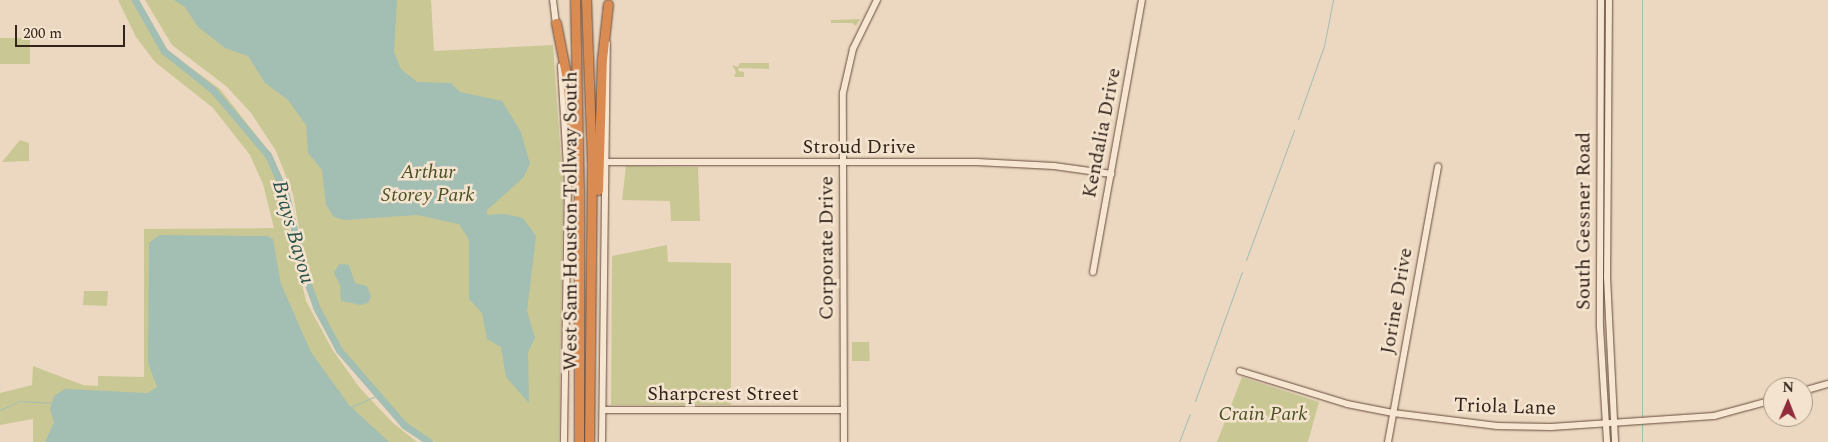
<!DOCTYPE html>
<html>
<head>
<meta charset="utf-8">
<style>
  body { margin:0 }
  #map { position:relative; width:1828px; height:442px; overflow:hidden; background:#ecd8c0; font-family:Spectral,serif }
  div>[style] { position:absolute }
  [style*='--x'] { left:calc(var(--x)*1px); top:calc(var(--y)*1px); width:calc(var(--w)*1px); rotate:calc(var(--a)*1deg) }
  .green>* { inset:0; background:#c9c894 }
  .water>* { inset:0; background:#a3beb2 }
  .stream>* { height:1px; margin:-0.5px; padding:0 0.5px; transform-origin:0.5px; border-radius:0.5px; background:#a3beb2 }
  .river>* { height:7px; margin:-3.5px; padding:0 3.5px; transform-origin:3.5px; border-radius:3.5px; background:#a3beb2 }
  .roads { filter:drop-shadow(0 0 1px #664b3c) drop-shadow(0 0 1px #664b3c) }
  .secondary>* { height:6px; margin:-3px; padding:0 3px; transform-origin:3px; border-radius:3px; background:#f7e7d2 }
  .highway>* { height:9px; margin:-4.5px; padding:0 4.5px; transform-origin:4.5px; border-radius:4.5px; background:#da8b52 }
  span { translate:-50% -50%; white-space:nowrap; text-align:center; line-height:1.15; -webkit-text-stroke:5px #f4e4cf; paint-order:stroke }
  .street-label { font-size:20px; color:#34251c }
  .park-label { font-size:20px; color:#4b5024; font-style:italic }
  .water-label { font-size:21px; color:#2c534b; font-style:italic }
  .north { position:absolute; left:1763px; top:377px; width:50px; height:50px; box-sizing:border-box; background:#f4e4cf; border:1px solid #a79887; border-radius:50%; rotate:1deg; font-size:14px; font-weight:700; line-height:20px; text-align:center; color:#34251c }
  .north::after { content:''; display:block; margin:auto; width:18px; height:22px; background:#912b3a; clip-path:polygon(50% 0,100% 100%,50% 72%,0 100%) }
  .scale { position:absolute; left:15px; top:25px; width:110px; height:22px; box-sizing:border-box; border:2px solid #34251c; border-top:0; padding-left:6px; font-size:15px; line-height:18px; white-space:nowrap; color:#34251c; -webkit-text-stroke:4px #f4e4cf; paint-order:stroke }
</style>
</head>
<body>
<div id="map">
  <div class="green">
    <div style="clip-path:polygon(118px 0,137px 0,164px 48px,220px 89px,270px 153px,287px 195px,295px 227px,289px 228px,306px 301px,332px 349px,359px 387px,392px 422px,417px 442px,33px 442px,33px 419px,0 425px,0 393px,32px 385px,33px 366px,83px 385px,98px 386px,98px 376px,144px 377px,144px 229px,274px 228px,263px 184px,250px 155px,213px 108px,155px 62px,136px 37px)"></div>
    <div style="clip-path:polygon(145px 0,431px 0,434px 51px,553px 45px,563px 187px,559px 442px,434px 442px,405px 424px,343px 350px,317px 307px,307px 276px,293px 194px,276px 151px,251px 113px,226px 86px,172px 45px)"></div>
    <div style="clip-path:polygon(860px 19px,856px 26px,852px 23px,831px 23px,831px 20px)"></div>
    <div style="clip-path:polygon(0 38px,30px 38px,30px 64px,0 64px)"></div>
    <div style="clip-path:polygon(740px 63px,769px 63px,769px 69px,739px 68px,738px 71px,744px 72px,744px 77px,734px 77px,736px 72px,732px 65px,738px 67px)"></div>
    <div style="clip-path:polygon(20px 140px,29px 143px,29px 161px,2px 162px)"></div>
    <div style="clip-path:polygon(626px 166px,698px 167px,700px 221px,671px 221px,670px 201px,622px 200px)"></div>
    <div style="clip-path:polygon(667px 245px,668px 262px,731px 263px,731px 405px,611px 405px,612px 256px)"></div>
    <div style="clip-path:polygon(84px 291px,108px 291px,107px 306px,83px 305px)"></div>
    <div style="clip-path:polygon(852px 342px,869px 342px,870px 361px,852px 361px)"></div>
    <div style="clip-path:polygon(1242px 377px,1319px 402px,1308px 442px,1217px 442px)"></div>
  </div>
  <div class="water">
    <div style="clip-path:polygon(174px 0,397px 0,394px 52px,401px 69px,417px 82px,451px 83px,460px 92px,502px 101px,521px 132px,530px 164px,523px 178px,487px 210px,487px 215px,506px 214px,523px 218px,536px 236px,527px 311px,535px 338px,528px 352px,529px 403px,506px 377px,501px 347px,487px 339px,482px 313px,469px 299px,469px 240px,459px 224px,417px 215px,344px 220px,334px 217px,326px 205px,322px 170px,308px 153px,306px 125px,288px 100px,265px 83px,248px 56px,225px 48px,198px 27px,185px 7px)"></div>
    <div style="clip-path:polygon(159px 235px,268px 236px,273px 239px,281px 284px,311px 352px,349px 405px,389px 442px,45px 442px,54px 422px,50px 409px,54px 396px,65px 389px,148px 393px,157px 387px,148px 363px,149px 243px)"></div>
    <div style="clip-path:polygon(339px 264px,349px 265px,355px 283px,367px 286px,371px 297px,368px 303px,361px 305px,341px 301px,340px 285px,334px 273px)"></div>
  </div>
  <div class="stream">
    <div style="--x:1298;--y:119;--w:77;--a:-70.4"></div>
    <div style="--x:1324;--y:46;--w:47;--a:-78.9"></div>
    <div style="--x:1246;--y:260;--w:139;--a:-69.7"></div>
    <div style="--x:1195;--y:401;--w:137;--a:-70"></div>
    <div style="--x:351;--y:407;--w:27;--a:-24"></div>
    <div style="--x:0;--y:410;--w:21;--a:-25"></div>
    <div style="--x:19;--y:401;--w:33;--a:3"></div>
    <div style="--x:1642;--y:419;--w:419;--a:-90"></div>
    <div style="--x:1179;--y:442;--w:30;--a:-69"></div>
    <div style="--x:1642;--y:442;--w:19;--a:-90"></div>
  </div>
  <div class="river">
    <div style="--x:135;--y:0;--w:59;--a:60.4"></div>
    <div style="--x:164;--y:51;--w:63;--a:38.5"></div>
    <div style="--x:213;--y:90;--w:85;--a:49.8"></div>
    <div style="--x:268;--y:155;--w:44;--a:65.8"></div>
    <div style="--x:286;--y:195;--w:83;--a:76.8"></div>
    <div style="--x:305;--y:276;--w:33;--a:70"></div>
    <div style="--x:316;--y:307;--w:49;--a:61.9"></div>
    <div style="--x:339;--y:350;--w:99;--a:49.1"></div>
    <div style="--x:404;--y:425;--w:30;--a:34"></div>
  </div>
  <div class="roads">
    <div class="secondary">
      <div style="--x:553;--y:0;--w:26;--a:83"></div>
      <div style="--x:1601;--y:0;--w:327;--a:90.2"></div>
      <div style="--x:1600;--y:327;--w:115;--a:86.5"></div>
      <div style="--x:1609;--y:0;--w:277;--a:90.4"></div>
      <div style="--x:1607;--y:277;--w:165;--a:87.2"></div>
      <div style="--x:561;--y:66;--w:117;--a:86.6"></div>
      <div style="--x:568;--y:183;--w:259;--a:90.9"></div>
      <div style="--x:606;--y:162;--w:371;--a:0"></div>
      <div style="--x:977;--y:162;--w:77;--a:3"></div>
      <div style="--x:1054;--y:166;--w:58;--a:8"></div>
      <div style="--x:1093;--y:272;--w:276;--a:-79.8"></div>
      <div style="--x:1240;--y:371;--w:112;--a:17.1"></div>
      <div style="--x:1347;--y:404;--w:47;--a:11.1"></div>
      <div style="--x:1393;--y:413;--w:105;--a:7.1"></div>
      <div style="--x:1497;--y:426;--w:54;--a:1.1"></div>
      <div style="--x:1551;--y:427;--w:163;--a:-3.9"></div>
      <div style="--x:1714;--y:416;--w:61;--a:-15.2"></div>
      <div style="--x:1803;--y:391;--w:26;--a:-16"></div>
      <div style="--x:603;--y:410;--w:241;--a:0"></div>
      <div style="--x:602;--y:442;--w:399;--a:-89.3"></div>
      <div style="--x:844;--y:442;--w:349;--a:-90.2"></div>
      <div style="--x:843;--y:93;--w:45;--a:-77.2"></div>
      <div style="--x:853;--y:49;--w:55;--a:-63.9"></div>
      <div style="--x:1388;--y:442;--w:280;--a:-79.7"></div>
    </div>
    <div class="highway">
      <div style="--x:575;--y:0;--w:189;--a:88.8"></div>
      <div style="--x:579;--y:189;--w:253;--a:90"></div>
      <div style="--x:586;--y:0;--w:162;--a:87.9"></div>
      <div style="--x:592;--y:162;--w:280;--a:90.6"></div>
      <div style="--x:556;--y:23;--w:57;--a:78.9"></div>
      <div style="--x:567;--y:79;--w:73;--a:84.5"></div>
      <div style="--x:598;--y:190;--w:131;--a:-88.3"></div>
      <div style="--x:602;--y:59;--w:55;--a:-83.8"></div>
    </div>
  </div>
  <div class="street-label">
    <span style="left:1102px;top:133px;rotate:-79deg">Kendalia Drive</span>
    <span style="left:859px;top:147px">Stroud Drive</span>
    <span style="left:571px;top:221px;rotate:-90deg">West Sam Houston Tollway South</span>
    <span style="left:1584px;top:221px;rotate:-90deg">South Gessner Road</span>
    <span style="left:827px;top:248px;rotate:-90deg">Corporate Drive</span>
    <span style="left:1397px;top:301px;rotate:-80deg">Jorine Drive</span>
    <span style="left:723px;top:394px">Sharpcrest Street</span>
    <span style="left:1505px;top:407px;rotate:2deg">Triola Lane</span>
  </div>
  <div class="park-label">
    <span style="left:428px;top:184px">Arthur<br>Storey Park</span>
    <span style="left:1263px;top:414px">Crain Park</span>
  </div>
  <div class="water-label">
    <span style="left:293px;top:232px;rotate:74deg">Brays Bayou</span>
  </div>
  <div class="north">N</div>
  <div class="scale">200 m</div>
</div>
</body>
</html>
